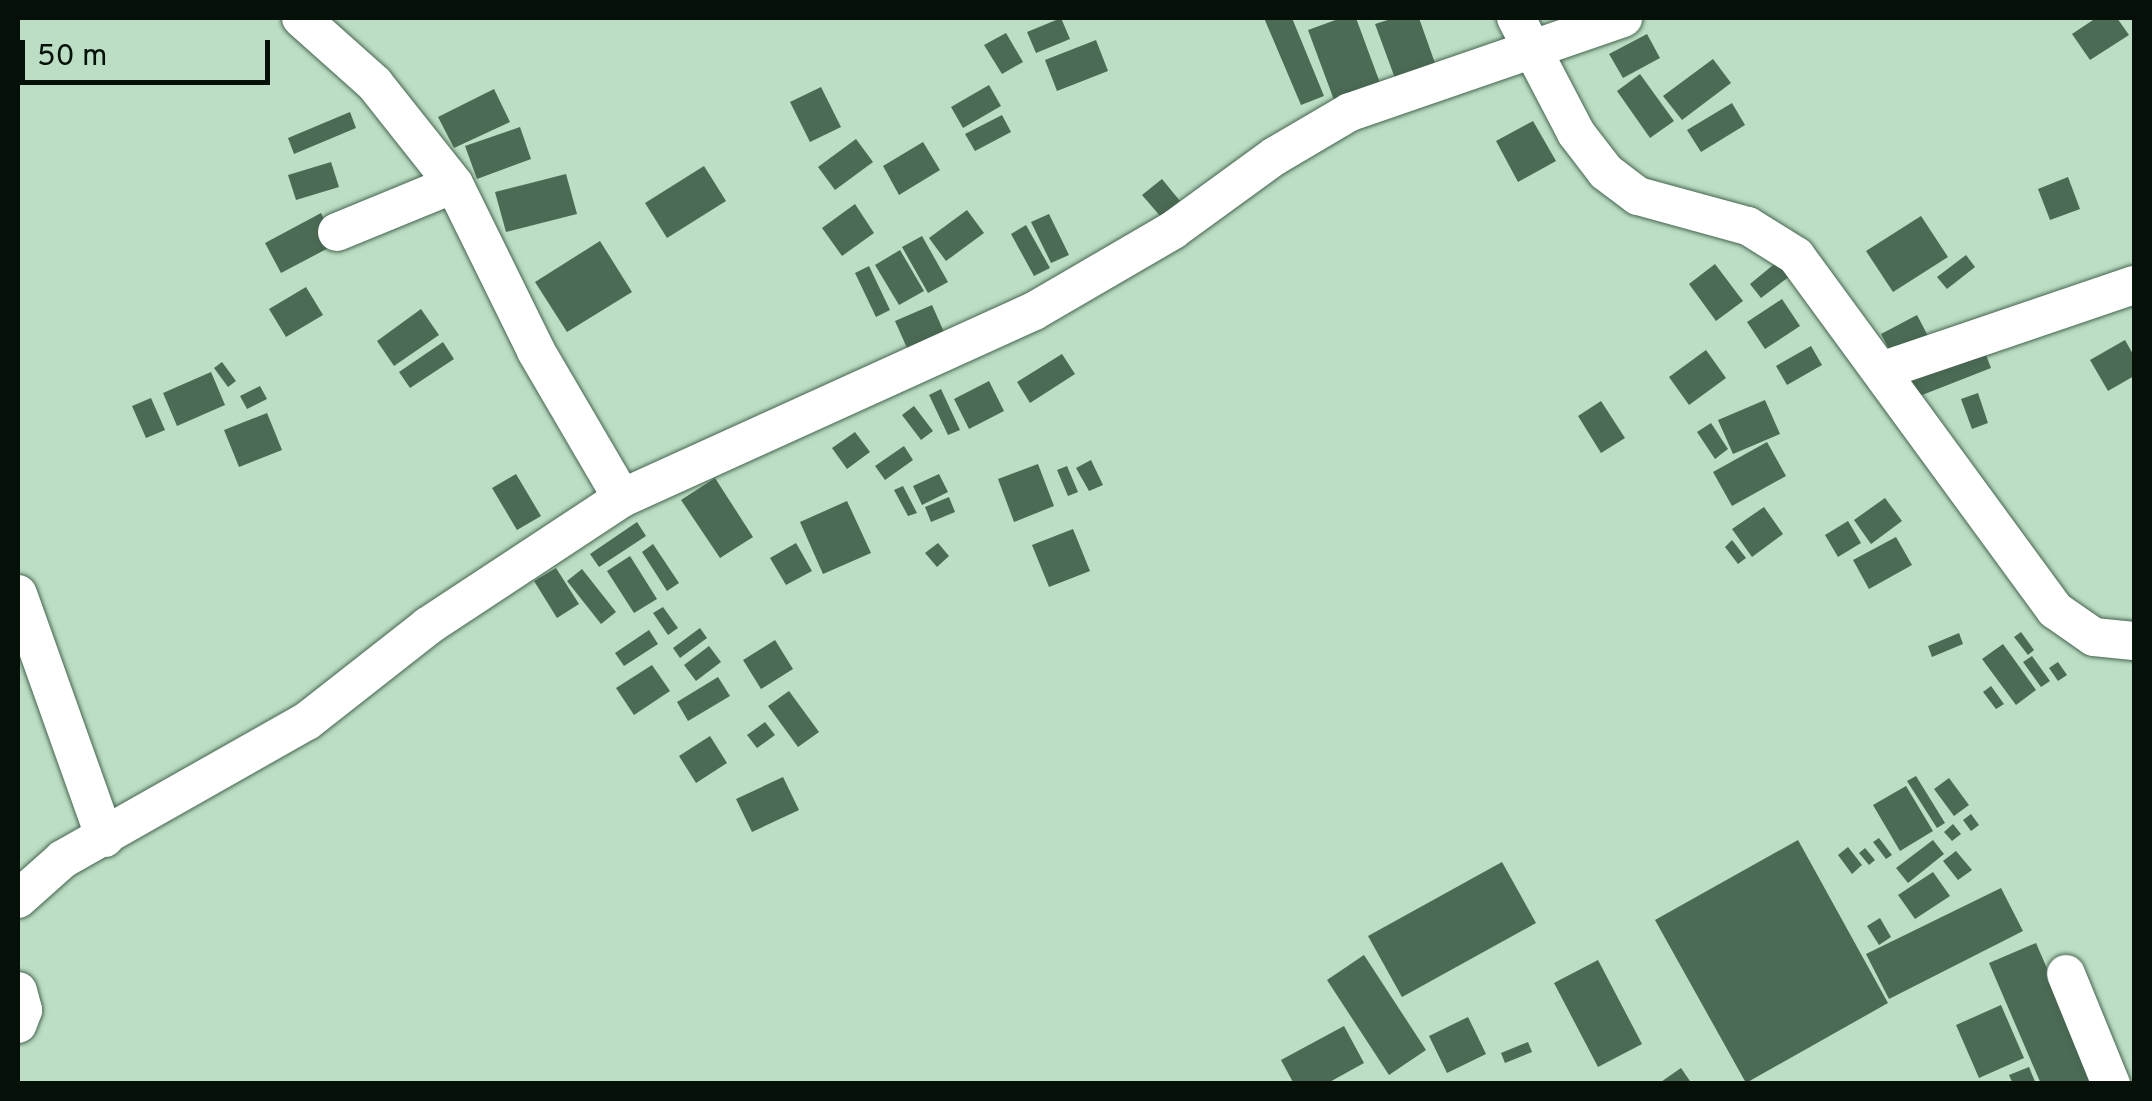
<!DOCTYPE html>
<html>
<head>
<meta charset="utf-8">
<style>
  body { margin:0 }
  #map { position:relative; width:2152px; height:1101px; overflow:hidden; background:#bbdec4; font-family:Overpass,sans-serif }
  div>[style] { position:absolute }
  [style*='--x'] { left:calc(var(--x)*1px); top:calc(var(--y)*1px); width:calc(var(--w)*1px); rotate:calc(var(--a)*1deg) }
  .building>* { inset:0; background:#4b6b54 }
  .roads { filter:drop-shadow(0 0 2px #45644e) drop-shadow(0 0 2px #45644e) }
  .minor>* { height:38px; margin:-19px; padding:0 19px; transform-origin:19px; border-radius:19px; background:#fff }
  span { translate:-50% -50%; white-space:nowrap; text-align:center; line-height:1.15; -webkit-text-stroke:8px #bbdec4; paint-order:stroke }
  .frame { position:absolute; inset:0; border:20px solid #051008; pointer-events:none }
  .scale { position:absolute; left:20px; top:40px; width:250px; height:45px; box-sizing:border-box; border:5px solid #051008; border-top:0; padding-left:12px; font-size:30px; line-height:35px; white-space:nowrap; color:#051008; -webkit-text-stroke:8px #bbdec4; paint-order:stroke }
</style>
</head>
<body>
<div id="map">
  <div class="building">
    <div style="clip-path:polygon(1061px 18px,1070px 39px,1036px 53px,1027px 32px)"></div>
    <div style="clip-path:polygon(1264px 18px,1292px 18px,1324px 96px,1301px 105px)"></div>
    <div style="clip-path:polygon(1341px 18px,1356px 18px,1380px 83px,1334px 100px,1308px 30px)"></div>
    <div style="clip-path:polygon(1394px 18px,1419px 18px,1436px 66px,1396px 81px,1375px 24px)"></div>
    <div style="clip-path:polygon(2096px 18px,2117px 18px,2129px 35px,2090px 60px,2072px 34px)"></div>
    <div style="clip-path:polygon(1006px 33px,1023px 62px,1002px 74px,984px 45px)"></div>
    <div style="clip-path:polygon(1647px 34px,1660px 58px,1623px 78px,1609px 54px)"></div>
    <div style="clip-path:polygon(1096px 40px,1108px 71px,1057px 91px,1045px 60px)"></div>
    <div style="clip-path:polygon(1713px 59px,1731px 83px,1682px 120px,1663px 96px)"></div>
    <div style="clip-path:polygon(1640px 74px,1674px 121px,1650px 138px,1617px 91px)"></div>
    <div style="clip-path:polygon(989px 85px,1001px 106px,963px 128px,951px 107px)"></div>
    <div style="clip-path:polygon(821px 87px,841px 127px,810px 142px,790px 102px)"></div>
    <div style="clip-path:polygon(494px 89px,510px 122px,454px 148px,438px 117px)"></div>
    <div style="clip-path:polygon(1732px 103px,1745px 125px,1701px 152px,1687px 130px)"></div>
    <div style="clip-path:polygon(350px 112px,356px 128px,294px 154px,288px 138px)"></div>
    <div style="clip-path:polygon(1002px 115px,1011px 132px,975px 151px,965px 134px)"></div>
    <div style="clip-path:polygon(1533px 121px,1556px 161px,1518px 182px,1496px 141px)"></div>
    <div style="clip-path:polygon(520px 127px,531px 159px,477px 179px,465px 146px)"></div>
    <div style="clip-path:polygon(856px 139px,873px 162px,835px 190px,818px 167px)"></div>
    <div style="clip-path:polygon(923px 142px,940px 170px,899px 195px,883px 166px)"></div>
    <div style="clip-path:polygon(331px 162px,339px 187px,296px 200px,288px 175px)"></div>
    <div style="clip-path:polygon(704px 166px,726px 201px,667px 238px,645px 203px)"></div>
    <div style="clip-path:polygon(566px 174px,577px 214px,506px 232px,495px 192px)"></div>
    <div style="clip-path:polygon(2068px 177px,2080px 209px,2050px 220px,2038px 189px)"></div>
    <div style="clip-path:polygon(1162px 179px,1180px 201px,1161px 217px,1142px 195px)"></div>
    <div style="clip-path:polygon(855px 204px,874px 233px,842px 256px,822px 228px)"></div>
    <div style="clip-path:polygon(967px 210px,984px 233px,946px 261px,929px 238px)"></div>
    <div style="clip-path:polygon(321px 213px,336px 244px,281px 273px,265px 243px)"></div>
    <div style="clip-path:polygon(1049px 214px,1069px 255px,1051px 263px,1031px 222px)"></div>
    <div style="clip-path:polygon(1921px 216px,1948px 257px,1893px 292px,1866px 251px)"></div>
    <div style="clip-path:polygon(1026px 225px,1050px 268px,1034px 276px,1011px 234px)"></div>
    <div style="clip-path:polygon(922px 236px,948px 282px,928px 293px,902px 247px)"></div>
    <div style="clip-path:polygon(600px 241px,632px 292px,567px 332px,535px 282px)"></div>
    <div style="clip-path:polygon(900px 250px,924px 291px,899px 305px,875px 265px)"></div>
    <div style="clip-path:polygon(1966px 255px,1975px 267px,1947px 289px,1937px 277px)"></div>
    <div style="clip-path:polygon(1778px 261px,1790px 276px,1761px 298px,1750px 284px)"></div>
    <div style="clip-path:polygon(1715px 264px,1743px 301px,1716px 321px,1689px 284px)"></div>
    <div style="clip-path:polygon(869px 266px,890px 310px,876px 317px,855px 273px)"></div>
    <div style="clip-path:polygon(306px 287px,323px 315px,286px 337px,269px 309px)"></div>
    <div style="clip-path:polygon(1782px 299px,1800px 326px,1765px 349px,1747px 322px)"></div>
    <div style="clip-path:polygon(932px 305px,944px 332px,907px 348px,895px 321px)"></div>
    <div style="clip-path:polygon(421px 309px,439px 335px,394px 366px,377px 341px)"></div>
    <div style="clip-path:polygon(1917px 315px,1928px 336px,1892px 355px,1881px 334px)"></div>
    <div style="clip-path:polygon(2125px 340px,2134px 356px,2134px 376px,2108px 391px,2090px 360px)"></div>
    <div style="clip-path:polygon(443px 342px,454px 359px,410px 388px,399px 372px)"></div>
    <div style="clip-path:polygon(1981px 342px,1991px 368px,1912px 399px,1902px 373px)"></div>
    <div style="clip-path:polygon(1811px 346px,1822px 365px,1787px 385px,1776px 366px)"></div>
    <div style="clip-path:polygon(1706px 350px,1726px 378px,1689px 405px,1669px 377px)"></div>
    <div style="clip-path:polygon(1062px 354px,1075px 374px,1030px 403px,1017px 382px)"></div>
    <div style="clip-path:polygon(222px 362px,236px 381px,228px 387px,214px 368px)"></div>
    <div style="clip-path:polygon(211px 372px,225px 405px,177px 426px,163px 393px)"></div>
    <div style="clip-path:polygon(989px 381px,1004px 411px,969px 429px,954px 399px)"></div>
    <div style="clip-path:polygon(260px 386px,267px 399px,247px 409px,240px 396px)"></div>
    <div style="clip-path:polygon(941px 389px,960px 430px,948px 435px,929px 395px)"></div>
    <div style="clip-path:polygon(1978px 393px,1988px 423px,1972px 429px,1961px 399px)"></div>
    <div style="clip-path:polygon(151px 398px,165px 430px,146px 438px,132px 406px)"></div>
    <div style="clip-path:polygon(1765px 400px,1780px 434px,1733px 454px,1718px 420px)"></div>
    <div style="clip-path:polygon(1601px 401px,1625px 438px,1601px 453px,1578px 416px)"></div>
    <div style="clip-path:polygon(914px 406px,933px 431px,921px 440px,902px 415px)"></div>
    <div style="clip-path:polygon(267px 413px,282px 450px,239px 467px,224px 430px)"></div>
    <div style="clip-path:polygon(1711px 423px,1728px 449px,1715px 459px,1697px 432px)"></div>
    <div style="clip-path:polygon(855px 432px,870px 452px,847px 469px,832px 448px)"></div>
    <div style="clip-path:polygon(1767px 442px,1786px 476px,1732px 506px,1713px 472px)"></div>
    <div style="clip-path:polygon(904px 446px,913px 460px,885px 480px,875px 466px)"></div>
    <div style="clip-path:polygon(1091px 460px,1103px 485px,1089px 491px,1076px 468px)"></div>
    <div style="clip-path:polygon(1038px 464px,1054px 506px,1014px 522px,998px 479px)"></div>
    <div style="clip-path:polygon(1067px 466px,1078px 492px,1068px 496px,1057px 470px)"></div>
    <div style="clip-path:polygon(516px 474px,541px 516px,517px 530px,492px 488px)"></div>
    <div style="clip-path:polygon(939px 474px,948px 492px,922px 505px,913px 486px)"></div>
    <div style="clip-path:polygon(715px 478px,753px 537px,720px 558px,681px 500px)"></div>
    <div style="clip-path:polygon(903px 486px,917px 513px,908px 516px,894px 490px)"></div>
    <div style="clip-path:polygon(949px 497px,955px 512px,931px 522px,925px 507px)"></div>
    <div style="clip-path:polygon(1885px 498px,1902px 521px,1871px 544px,1854px 520px)"></div>
    <div style="clip-path:polygon(847px 501px,871px 553px,823px 574px,800px 522px)"></div>
    <div style="clip-path:polygon(1764px 507px,1783px 534px,1752px 557px,1732px 529px)"></div>
    <div style="clip-path:polygon(1848px 521px,1861px 543px,1838px 557px,1825px 535px)"></div>
    <div style="clip-path:polygon(637px 522px,646px 536px,599px 567px,590px 554px)"></div>
    <div style="clip-path:polygon(1073px 529px,1090px 571px,1049px 587px,1032px 545px)"></div>
    <div style="clip-path:polygon(1896px 537px,1912px 565px,1869px 589px,1853px 560px)"></div>
    <div style="clip-path:polygon(1732px 540px,1746px 558px,1738px 564px,1725px 547px)"></div>
    <div style="clip-path:polygon(796px 543px,812px 571px,786px 585px,770px 558px)"></div>
    <div style="clip-path:polygon(938px 543px,949px 556px,937px 567px,925px 553px)"></div>
    <div style="clip-path:polygon(653px 544px,679px 583px,667px 591px,642px 552px)"></div>
    <div style="clip-path:polygon(630px 556px,657px 599px,634px 613px,607px 571px)"></div>
    <div style="clip-path:polygon(556px 568px,579px 604px,557px 618px,534px 581px)"></div>
    <div style="clip-path:polygon(582px 569px,616px 612px,601px 624px,567px 581px)"></div>
    <div style="clip-path:polygon(663px 607px,678px 628px,668px 635px,653px 613px)"></div>
    <div style="clip-path:polygon(700px 628px,707px 638px,680px 658px,673px 648px)"></div>
    <div style="clip-path:polygon(649px 630px,658px 644px,624px 666px,615px 653px)"></div>
    <div style="clip-path:polygon(2021px 632px,2034px 650px,2028px 655px,2014px 637px)"></div>
    <div style="clip-path:polygon(1959px 633px,1963px 644px,1932px 657px,1928px 646px)"></div>
    <div style="clip-path:polygon(775px 640px,793px 669px,761px 689px,743px 660px)"></div>
    <div style="clip-path:polygon(2003px 644px,2036px 690px,2016px 705px,1982px 659px)"></div>
    <div style="clip-path:polygon(709px 646px,721px 662px,696px 681px,684px 665px)"></div>
    <div style="clip-path:polygon(2032px 656px,2050px 681px,2041px 687px,2023px 662px)"></div>
    <div style="clip-path:polygon(2058px 662px,2067px 675px,2058px 681px,2049px 668px)"></div>
    <div style="clip-path:polygon(652px 665px,670px 691px,634px 715px,616px 688px)"></div>
    <div style="clip-path:polygon(718px 677px,730px 696px,688px 721px,677px 702px)"></div>
    <div style="clip-path:polygon(1991px 686px,2004px 704px,1996px 709px,1983px 692px)"></div>
    <div style="clip-path:polygon(789px 691px,819px 732px,798px 747px,768px 706px)"></div>
    <div style="clip-path:polygon(765px 722px,775px 735px,757px 748px,747px 735px)"></div>
    <div style="clip-path:polygon(710px 736px,727px 763px,696px 783px,679px 756px)"></div>
    <div style="clip-path:polygon(1916px 776px,1945px 823px,1937px 828px,1907px 781px)"></div>
    <div style="clip-path:polygon(783px 777px,799px 810px,752px 832px,736px 799px)"></div>
    <div style="clip-path:polygon(1949px 778px,1969px 805px,1954px 816px,1934px 789px)"></div>
    <div style="clip-path:polygon(1906px 786px,1933px 831px,1900px 851px,1873px 805px)"></div>
    <div style="clip-path:polygon(1971px 814px,1979px 825px,1971px 831px,1963px 820px)"></div>
    <div style="clip-path:polygon(1953px 824px,1961px 834px,1952px 841px,1944px 832px)"></div>
    <div style="clip-path:polygon(1879px 838px,1892px 855px,1886px 859px,1873px 842px)"></div>
    <div style="clip-path:polygon(1798px 840px,1888px 1003px,1746px 1083px,1655px 920px)"></div>
    <div style="clip-path:polygon(1933px 840px,1944px 854px,1908px 883px,1896px 868px)"></div>
    <div style="clip-path:polygon(1848px 847px,1862px 865px,1852px 874px,1838px 855px)"></div>
    <div style="clip-path:polygon(1865px 848px,1875px 860px,1869px 865px,1859px 853px)"></div>
    <div style="clip-path:polygon(1956px 851px,1972px 870px,1958px 880px,1943px 861px)"></div>
    <div style="clip-path:polygon(1502px 862px,1536px 923px,1402px 997px,1368px 936px)"></div>
    <div style="clip-path:polygon(1933px 872px,1950px 896px,1915px 919px,1898px 895px)"></div>
    <div style="clip-path:polygon(2001px 888px,2023px 931px,1889px 999px,1866px 954px)"></div>
    <div style="clip-path:polygon(1880px 918px,1891px 937px,1879px 945px,1867px 926px)"></div>
    <div style="clip-path:polygon(2036px 943px,2097px 1084px,2041px 1084px,1989px 963px)"></div>
    <div style="clip-path:polygon(1364px 955px,1426px 1050px,1389px 1075px,1327px 980px)"></div>
    <div style="clip-path:polygon(1598px 960px,1642px 1044px,1598px 1067px,1554px 983px)"></div>
    <div style="clip-path:polygon(2001px 1005px,2024px 1058px,1979px 1078px,1956px 1025px)"></div>
    <div style="clip-path:polygon(1468px 1017px,1486px 1054px,1447px 1073px,1429px 1036px)"></div>
    <div style="clip-path:polygon(1344px 1026px,1364px 1063px,1326px 1084px,1294px 1084px,1281px 1060px)"></div>
    <div style="clip-path:polygon(1528px 1042px,1532px 1052px,1505px 1063px,1501px 1053px)"></div>
    <div style="clip-path:polygon(2029px 1067px,2036px 1084px,2013px 1084px,2009px 1075px)"></div>
    <div style="clip-path:polygon(1681px 1068px,1692px 1084px,1658px 1084px)"></div>
  </div>
  <div class="roads">
    <div class="minor">
      <div style="--x:301;--y:18;--w:98;--a:41.7"></div>
      <div style="--x:374;--y:83;--w:129;--a:51.6"></div>
      <div style="--x:454;--y:184;--w:186;--a:63.8"></div>
      <div style="--x:536;--y:351;--w:170;--a:59.7"></div>
      <div style="--x:1516;--y:18;--w:130;--a:62.4"></div>
      <div style="--x:1576;--y:133;--w:49;--a:52.4"></div>
      <div style="--x:1606;--y:172;--w:40;--a:37"></div>
      <div style="--x:1638;--y:196;--w:114;--a:15.3"></div>
      <div style="--x:1748;--y:226;--w:57;--a:32"></div>
      <div style="--x:1796;--y:256;--w:439;--a:53.8"></div>
      <div style="--x:2055;--y:610;--w:47;--a:34.7"></div>
      <div style="--x:2094;--y:637;--w:40;--a:5.7"></div>
      <div style="--x:337;--y:232;--w:126;--a:-22.3"></div>
      <div style="--x:1881;--y:371;--w:267;--a:-18.8"></div>
      <div style="--x:18;--y:594;--w:259;--a:70.4"></div>
      <div style="--x:18;--y:899;--w:60;--a:-41.6"></div>
      <div style="--x:63;--y:859;--w:280;--a:-29.5"></div>
      <div style="--x:307;--y:721;--w:154;--a:-38.1"></div>
      <div style="--x:428;--y:626;--w:232;--a:-33.4"></div>
      <div style="--x:622;--y:498;--w:452;--a:-24.4"></div>
      <div style="--x:1034;--y:311;--w:161;--a:-30.2"></div>
      <div style="--x:1173;--y:230;--w:126;--a:-36"></div>
      <div style="--x:1275;--y:156;--w:87;--a:-30.4"></div>
      <div style="--x:1350;--y:112;--w:289;--a:-19"></div>
      <div style="--x:2066;--y:974;--w:119;--a:67.8"></div>
      <div style="--x:18;--y:991;--w:20;--a:75"></div>
      <div style="--x:23;--y:1010;--w:15;--a:110"></div>
    </div>
  </div>
  <div class="frame"></div>
  <div class="scale">50 m</div>
</div>
</body>
</html>
